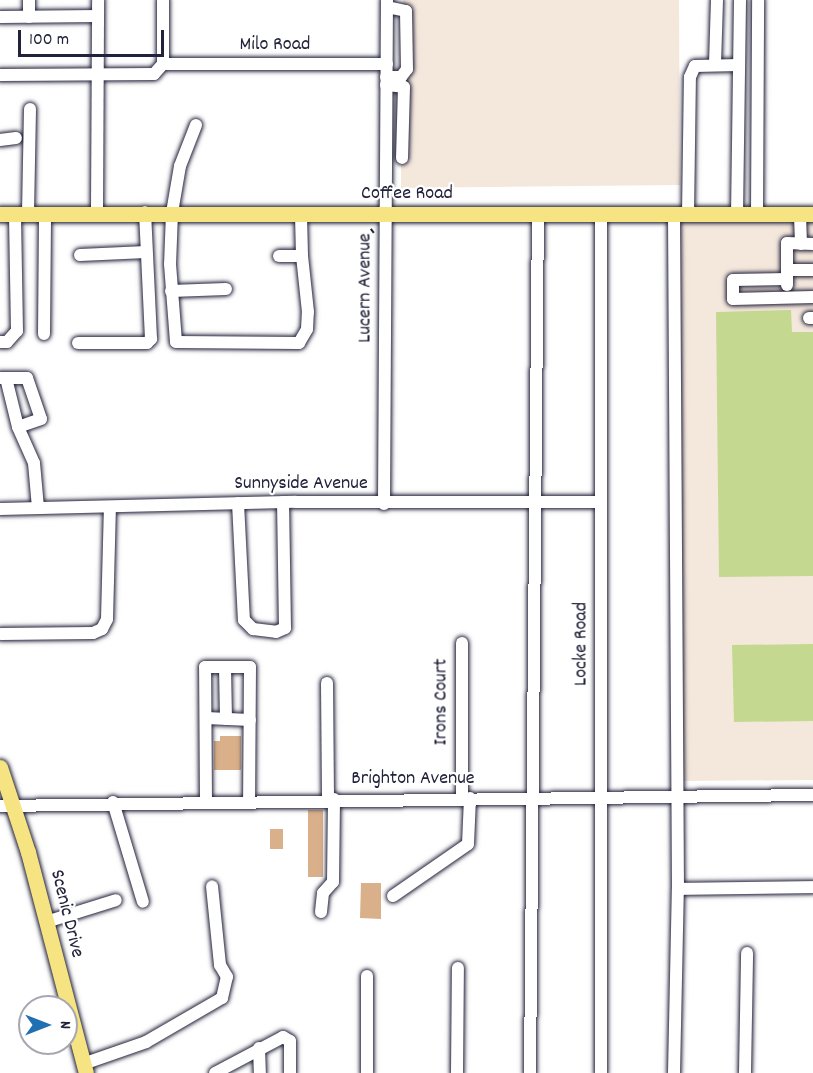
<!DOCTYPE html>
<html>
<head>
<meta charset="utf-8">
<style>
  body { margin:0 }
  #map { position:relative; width:813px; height:1073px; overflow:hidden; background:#fff; font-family:Dekko,sans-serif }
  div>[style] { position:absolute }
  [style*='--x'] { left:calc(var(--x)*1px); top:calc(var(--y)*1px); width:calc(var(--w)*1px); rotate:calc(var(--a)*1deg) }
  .built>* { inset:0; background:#f4e7dc }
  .green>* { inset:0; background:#c4d98f }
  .building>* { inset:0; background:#dab08a }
  .path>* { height:1.5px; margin-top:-0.75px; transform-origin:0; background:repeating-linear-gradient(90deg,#22223b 0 6px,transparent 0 10.5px) }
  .roads { filter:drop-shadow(0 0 2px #22223b) drop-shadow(0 0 2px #22223b) }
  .minor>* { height:12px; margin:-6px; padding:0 6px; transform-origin:6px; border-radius:6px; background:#fff }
  .major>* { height:15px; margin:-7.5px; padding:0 7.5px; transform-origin:7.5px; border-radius:7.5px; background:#f6e381 }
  span { translate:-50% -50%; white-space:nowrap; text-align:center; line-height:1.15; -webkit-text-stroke:4.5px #fff; paint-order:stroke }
  .street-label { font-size:20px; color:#22223b }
  .north { position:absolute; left:18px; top:995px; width:60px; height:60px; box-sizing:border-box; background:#fff; border:2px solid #a7a7b1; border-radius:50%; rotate:90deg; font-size:16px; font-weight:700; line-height:24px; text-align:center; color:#22223b }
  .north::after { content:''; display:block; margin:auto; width:21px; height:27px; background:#1f6fb2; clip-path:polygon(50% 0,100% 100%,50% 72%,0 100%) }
  .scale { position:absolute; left:18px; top:30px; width:146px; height:27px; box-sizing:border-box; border:3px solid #22223b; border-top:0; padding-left:8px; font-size:18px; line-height:21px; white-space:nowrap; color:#22223b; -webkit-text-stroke:4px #fff; paint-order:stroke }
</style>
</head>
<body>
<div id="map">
  <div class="built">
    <div style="clip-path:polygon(403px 0,679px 0,680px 185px,401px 188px)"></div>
    <div style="clip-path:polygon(813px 219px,813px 780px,679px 781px,679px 220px)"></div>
  </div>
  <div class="green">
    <div style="clip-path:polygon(791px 310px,792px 332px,813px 332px,813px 576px,719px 577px,716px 312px)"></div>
    <div style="clip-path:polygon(813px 644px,813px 721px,734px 722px,732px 645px)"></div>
  </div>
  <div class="building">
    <div style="clip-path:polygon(220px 736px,241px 736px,241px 770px,214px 770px,214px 741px,220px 741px)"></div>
    <div style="clip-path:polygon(308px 810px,323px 810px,323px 877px,308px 877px)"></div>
    <div style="clip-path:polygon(270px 829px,283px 829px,283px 849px,270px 849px)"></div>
    <div style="clip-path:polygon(361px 883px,381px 883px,381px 919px,360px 918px)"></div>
  </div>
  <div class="path">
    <div style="--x:371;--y:229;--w:5;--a:53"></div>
  </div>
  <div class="roads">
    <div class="minor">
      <div style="--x:0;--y:17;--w:98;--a:-0.6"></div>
      <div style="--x:29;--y:17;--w:17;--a:-90"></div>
      <div style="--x:163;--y:64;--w:224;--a:0"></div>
      <div style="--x:715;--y:64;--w:64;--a:-88.2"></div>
      <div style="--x:0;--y:75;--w:154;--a:-0.4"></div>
      <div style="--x:154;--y:74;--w:13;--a:-48"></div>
      <div style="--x:163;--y:64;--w:64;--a:-90"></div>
      <div style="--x:386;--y:77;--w:15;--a:0"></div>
      <div style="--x:401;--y:77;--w:10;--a:-53"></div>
      <div style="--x:407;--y:69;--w:58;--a:-91"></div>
      <div style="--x:406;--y:11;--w:19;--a:-168"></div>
      <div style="--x:386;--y:85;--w:18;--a:6"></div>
      <div style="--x:404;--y:87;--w:71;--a:91.6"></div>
      <div style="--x:196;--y:125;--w:44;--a:111.3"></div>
      <div style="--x:180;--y:166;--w:48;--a:99.7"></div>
      <div style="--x:172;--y:213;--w:51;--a:92.2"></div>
      <div style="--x:170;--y:264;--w:78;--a:85.6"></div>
      <div style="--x:176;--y:342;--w:123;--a:0.5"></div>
      <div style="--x:299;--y:343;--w:16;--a:-60"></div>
      <div style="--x:307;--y:329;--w:17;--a:-87"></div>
      <div style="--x:308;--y:312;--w:56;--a:-96.1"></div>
      <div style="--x:0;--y:140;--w:16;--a:-7"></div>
      <div style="--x:97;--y:212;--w:212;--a:-89.7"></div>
      <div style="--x:28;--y:213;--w:104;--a:-88.9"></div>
      <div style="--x:601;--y:215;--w:858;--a:90"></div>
      <div style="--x:674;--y:215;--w:674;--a:89.66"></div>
      <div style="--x:688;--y:215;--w:138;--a:-89.2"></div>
      <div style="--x:690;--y:77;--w:12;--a:-66"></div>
      <div style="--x:695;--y:66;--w:44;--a:-1.3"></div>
      <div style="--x:737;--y:215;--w:215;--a:-89.2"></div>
      <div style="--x:757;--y:215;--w:215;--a:-89.7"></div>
      <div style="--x:800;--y:215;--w:29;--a:88"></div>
      <div style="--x:80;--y:255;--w:66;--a:-2.6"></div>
      <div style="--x:279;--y:256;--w:23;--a:0"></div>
      <div style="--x:302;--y:256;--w:41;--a:-91.4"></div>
      <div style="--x:787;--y:270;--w:26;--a:0"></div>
      <div style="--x:787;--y:279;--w:54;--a:178.9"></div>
      <div style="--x:733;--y:280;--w:19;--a:90"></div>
      <div style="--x:733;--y:299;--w:80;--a:-1.4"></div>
      <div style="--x:787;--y:285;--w:42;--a:-90"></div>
      <div style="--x:787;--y:243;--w:26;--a:2"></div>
      <div style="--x:171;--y:291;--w:55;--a:-2.1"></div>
      <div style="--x:809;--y:318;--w:4;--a:0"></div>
      <div style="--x:44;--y:334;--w:121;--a:-89.5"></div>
      <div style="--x:0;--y:342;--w:7;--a:0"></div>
      <div style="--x:7;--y:342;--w:15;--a:-48"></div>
      <div style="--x:17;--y:331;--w:117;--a:-91"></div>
      <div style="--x:78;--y:343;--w:69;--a:0"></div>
      <div style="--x:147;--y:343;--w:6;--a:-45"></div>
      <div style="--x:151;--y:339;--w:127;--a:-92.7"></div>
      <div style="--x:0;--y:378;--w:27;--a:0"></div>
      <div style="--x:27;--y:378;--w:43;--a:71.1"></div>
      <div style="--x:41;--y:419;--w:24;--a:161"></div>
      <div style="--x:18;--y:427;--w:50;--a:-103.8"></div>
      <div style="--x:18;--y:427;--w:39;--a:66"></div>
      <div style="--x:34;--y:463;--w:45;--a:84.9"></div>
      <div style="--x:238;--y:503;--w:117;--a:87.1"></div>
      <div style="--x:244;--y:620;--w:13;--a:45"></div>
      <div style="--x:253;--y:629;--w:23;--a:7"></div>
      <div style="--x:276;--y:632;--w:10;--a:-24"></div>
      <div style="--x:285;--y:628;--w:126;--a:-90.9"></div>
      <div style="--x:384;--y:504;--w:504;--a:-89.66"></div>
      <div style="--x:0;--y:509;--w:296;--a:-1.4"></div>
      <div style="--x:296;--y:502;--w:305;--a:0"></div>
      <div style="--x:1;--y:634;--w:92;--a:-0.6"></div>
      <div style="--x:93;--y:633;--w:10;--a:-24"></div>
      <div style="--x:102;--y:629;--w:11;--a:-63"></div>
      <div style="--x:107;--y:619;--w:112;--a:-88.5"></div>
      <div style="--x:462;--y:643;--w:155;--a:90"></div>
      <div style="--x:327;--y:683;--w:116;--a:89.5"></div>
      <div style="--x:206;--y:718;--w:44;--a:2.6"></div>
      <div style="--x:226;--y:719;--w:52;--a:-91.1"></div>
      <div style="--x:225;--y:667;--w:25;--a:0"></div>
      <div style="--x:250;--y:667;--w:133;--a:90.4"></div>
      <div style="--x:206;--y:801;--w:134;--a:-90.4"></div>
      <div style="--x:205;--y:667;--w:20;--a:0"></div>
      <div style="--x:113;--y:802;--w:104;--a:73.3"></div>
      <div style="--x:0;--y:806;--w:813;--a:-0.78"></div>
      <div style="--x:393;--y:896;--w:91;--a:-34.7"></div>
      <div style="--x:468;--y:844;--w:46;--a:-87.5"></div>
      <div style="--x:321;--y:912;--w:19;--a:-84"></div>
      <div style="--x:323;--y:893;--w:15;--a:-48"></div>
      <div style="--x:333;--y:882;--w:83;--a:-89.3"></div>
      <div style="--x:46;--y:922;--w:73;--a:-17.4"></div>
      <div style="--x:367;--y:976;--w:97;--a:90"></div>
      <div style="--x:259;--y:1048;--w:25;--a:88"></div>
      <div style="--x:83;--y:1064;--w:67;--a:-19.2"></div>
      <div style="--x:146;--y:1042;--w:88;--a:-30.1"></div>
      <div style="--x:222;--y:998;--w:22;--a:-77"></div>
      <div style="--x:227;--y:977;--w:14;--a:-120"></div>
      <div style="--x:220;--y:965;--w:79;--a:-95.8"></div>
      <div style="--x:215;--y:1073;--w:77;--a:-27.9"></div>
      <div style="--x:283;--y:1037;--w:8;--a:30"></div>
      <div style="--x:290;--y:1041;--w:32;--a:90"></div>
      <div style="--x:457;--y:1073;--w:105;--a:-89.5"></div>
      <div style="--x:530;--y:1073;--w:858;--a:-89.47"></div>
      <div style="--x:674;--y:1073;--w:184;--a:-88.8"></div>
      <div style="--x:678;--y:889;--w:135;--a:-0.8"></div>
      <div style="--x:745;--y:1073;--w:120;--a:-89"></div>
    </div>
    <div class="major">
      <div style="--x:0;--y:214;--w:813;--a:0"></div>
      <div style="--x:0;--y:767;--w:89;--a:71.8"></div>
      <div style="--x:28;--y:852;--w:228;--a:75.3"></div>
    </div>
  </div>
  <div class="street-label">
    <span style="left:275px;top:45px">Milo Road</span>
    <span style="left:407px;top:194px">Coffee Road</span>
    <span style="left:366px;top:288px;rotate:-90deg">Lucern Avenue</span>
    <span style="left:301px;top:484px">Sunnyside Avenue</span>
    <span style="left:582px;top:644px;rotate:-90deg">Locke Road</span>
    <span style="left:442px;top:702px;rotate:-90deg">Irons Court</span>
    <span style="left:413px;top:779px">Brighton Avenue</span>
    <span style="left:66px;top:914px;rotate:76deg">Scenic Drive</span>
  </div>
  <div class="north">N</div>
  <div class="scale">100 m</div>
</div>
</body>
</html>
